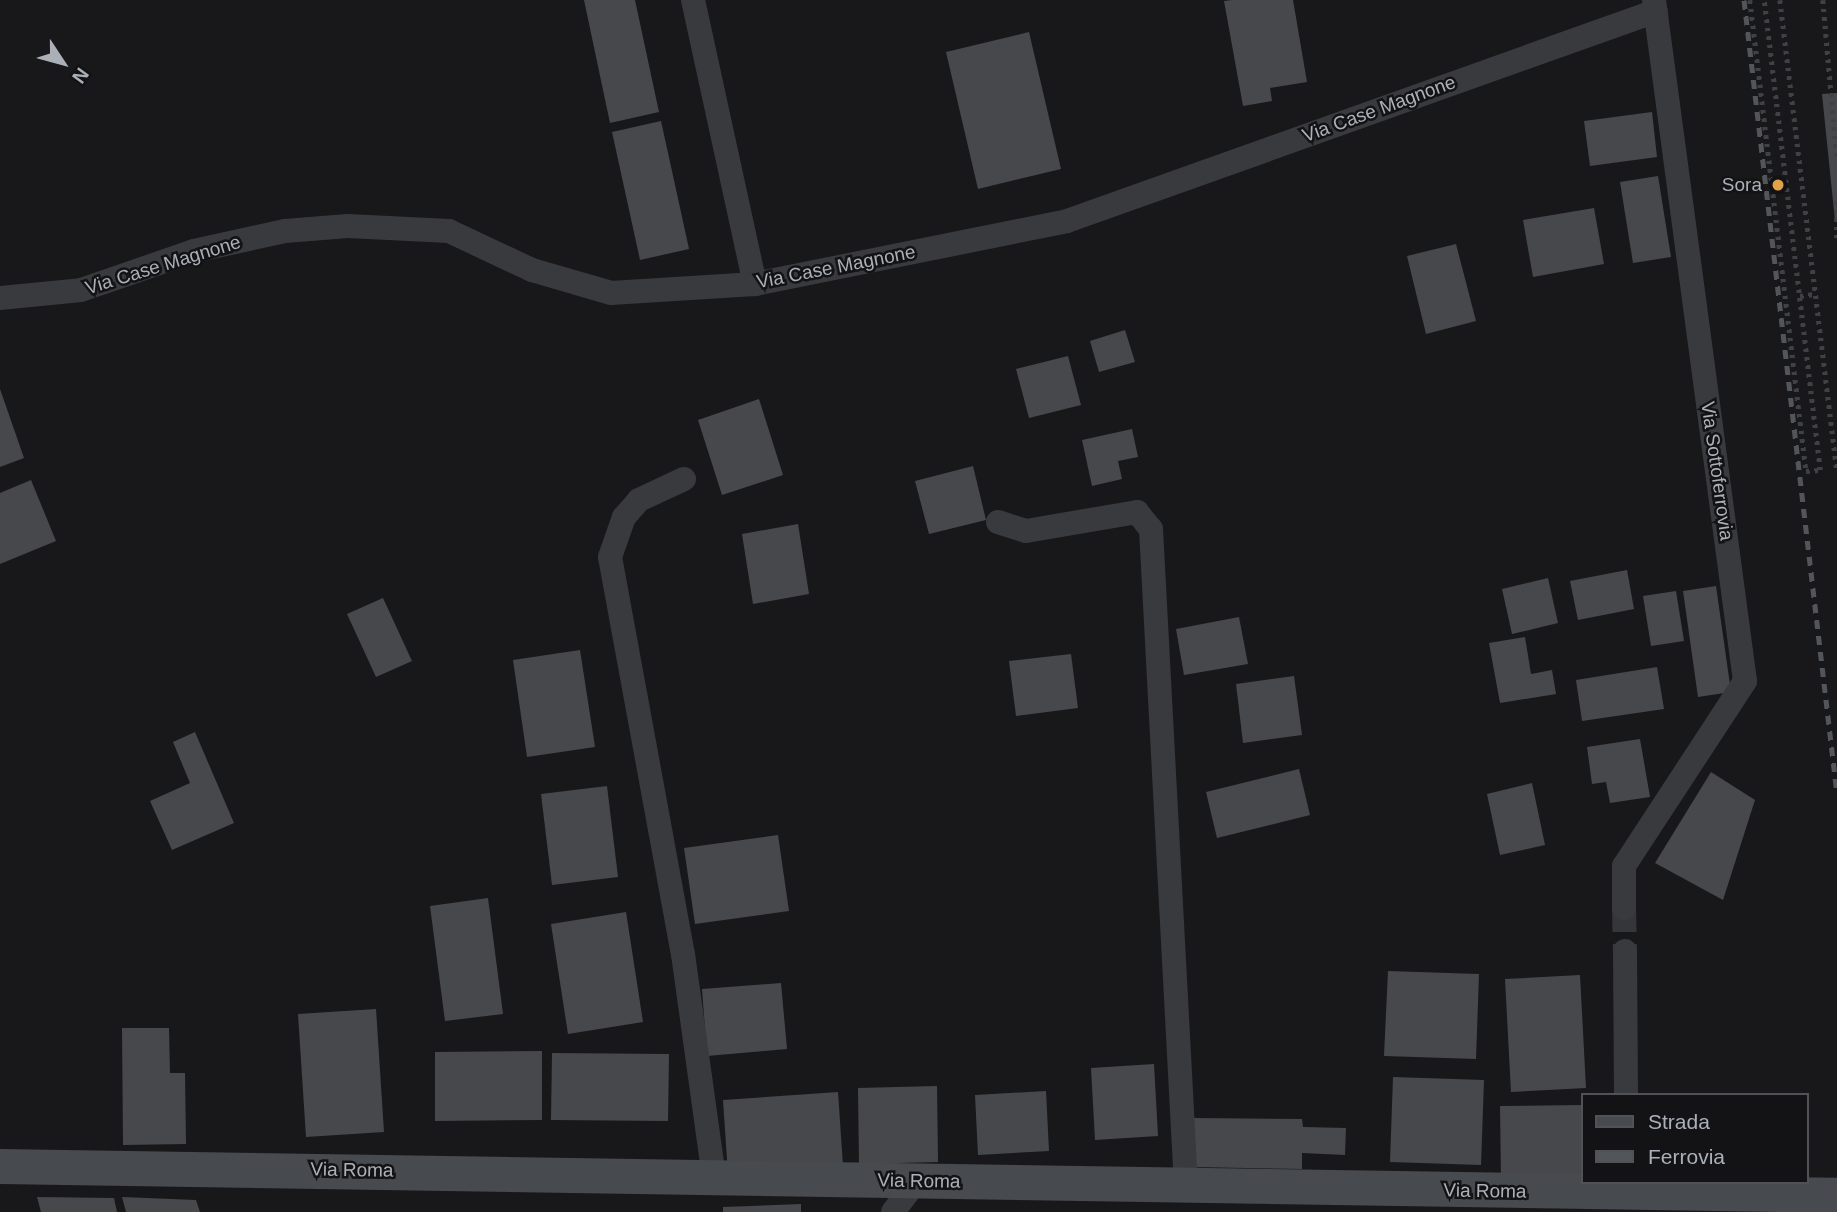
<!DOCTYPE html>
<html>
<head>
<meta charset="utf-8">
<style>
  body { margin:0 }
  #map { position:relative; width:1837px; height:1212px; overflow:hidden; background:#18181a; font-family:Arial,sans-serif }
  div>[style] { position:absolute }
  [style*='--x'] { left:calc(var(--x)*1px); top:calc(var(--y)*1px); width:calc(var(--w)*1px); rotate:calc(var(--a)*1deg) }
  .building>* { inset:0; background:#47484c }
  .minor-tunnel>* { height:24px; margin-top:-12px; transform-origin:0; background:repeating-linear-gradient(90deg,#35363a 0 24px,transparent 0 36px) }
  .path>* { height:4.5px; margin-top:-2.25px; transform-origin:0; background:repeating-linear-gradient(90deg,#3f4145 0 3.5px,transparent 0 8.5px) }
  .minor>* { height:24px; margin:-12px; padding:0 12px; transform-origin:12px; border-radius:12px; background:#393a3e }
  .secondary>* { height:35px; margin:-17.5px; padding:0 17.5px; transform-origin:17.5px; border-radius:17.5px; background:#474a4e }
  .rail>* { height:5px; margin-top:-2.5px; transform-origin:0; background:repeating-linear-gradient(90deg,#525559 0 9px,transparent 0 16px) }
  .dots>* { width:19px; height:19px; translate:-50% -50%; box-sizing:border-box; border:4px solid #131315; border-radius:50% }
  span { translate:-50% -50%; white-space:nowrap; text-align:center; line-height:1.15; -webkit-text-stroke:5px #131315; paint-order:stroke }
  .street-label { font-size:19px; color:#abb0b8 }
  .poi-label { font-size:19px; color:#abb0b8 }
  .right { translate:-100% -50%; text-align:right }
  .legend { position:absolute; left:1581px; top:1093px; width:228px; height:91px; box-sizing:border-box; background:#131315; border:2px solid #505256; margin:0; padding:9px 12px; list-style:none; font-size:21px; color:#abb0b8 }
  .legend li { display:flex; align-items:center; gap:14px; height:35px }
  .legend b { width:35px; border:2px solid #505256 }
  .north { position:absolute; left:28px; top:28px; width:70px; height:70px; -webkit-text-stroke:5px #131315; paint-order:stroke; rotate:126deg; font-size:19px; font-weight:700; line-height:28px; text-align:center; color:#abb0b8 }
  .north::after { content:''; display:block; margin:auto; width:24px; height:32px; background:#abb0b8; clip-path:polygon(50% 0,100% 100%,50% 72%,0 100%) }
</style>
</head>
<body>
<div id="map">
  <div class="building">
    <div style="clip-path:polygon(584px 0,635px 0,659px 112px,610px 123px)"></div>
    <div style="clip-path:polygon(1232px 0,1293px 0,1307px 82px,1270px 88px,1272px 101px,1243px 106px,1224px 1px)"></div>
    <div style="clip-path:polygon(1029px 32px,1061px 169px,978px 189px,946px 52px)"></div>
    <div style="clip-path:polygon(1837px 93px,1837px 221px,1835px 221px,1822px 94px)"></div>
    <div style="clip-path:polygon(1652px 112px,1657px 157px,1590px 166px,1584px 121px)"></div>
    <div style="clip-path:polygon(661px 121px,689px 249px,640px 260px,612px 132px)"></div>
    <div style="clip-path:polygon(1658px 176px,1671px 257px,1633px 263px,1620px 182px)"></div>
    <div style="clip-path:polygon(1594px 208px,1604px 264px,1533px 277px,1523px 220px)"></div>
    <div style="clip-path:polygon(1456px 244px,1476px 321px,1426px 334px,1407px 256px)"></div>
    <div style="clip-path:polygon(1125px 330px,1135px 362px,1099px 372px,1090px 341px)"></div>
    <div style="clip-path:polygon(1068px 356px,1081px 405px,1029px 418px,1016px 369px)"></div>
    <div style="clip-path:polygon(0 389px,24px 458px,0 467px)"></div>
    <div style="clip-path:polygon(759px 399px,783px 475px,722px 495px,698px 420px)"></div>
    <div style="clip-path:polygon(1132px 429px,1138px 457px,1118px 461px,1122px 479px,1092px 486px,1082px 440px)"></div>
    <div style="clip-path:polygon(973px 466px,986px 520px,929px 534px,915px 481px)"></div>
    <div style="clip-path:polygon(31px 480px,56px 541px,0 564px,0 493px)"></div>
    <div style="clip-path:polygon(798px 524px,809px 594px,753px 604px,742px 534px)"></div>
    <div style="clip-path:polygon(1627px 570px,1634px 609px,1578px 620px,1570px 581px)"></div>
    <div style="clip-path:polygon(1548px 578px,1558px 623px,1512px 634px,1502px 589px)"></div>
    <div style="clip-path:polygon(1716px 586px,1731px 692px,1698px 697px,1683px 591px)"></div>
    <div style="clip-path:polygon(1676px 591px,1684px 641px,1651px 646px,1643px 596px)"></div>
    <div style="clip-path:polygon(383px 598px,412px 661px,376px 677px,347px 614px)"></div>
    <div style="clip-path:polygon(1239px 617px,1248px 664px,1184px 675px,1176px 629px)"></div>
    <div style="clip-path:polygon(1525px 637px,1531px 674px,1552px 670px,1556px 694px,1500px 703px,1489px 643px)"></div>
    <div style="clip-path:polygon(580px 650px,595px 747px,527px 757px,513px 660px)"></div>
    <div style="clip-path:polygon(1071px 654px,1078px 708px,1016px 716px,1009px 661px)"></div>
    <div style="clip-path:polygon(1657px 667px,1664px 709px,1582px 721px,1576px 680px)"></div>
    <div style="clip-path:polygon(1294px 676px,1302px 735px,1243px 743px,1236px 684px)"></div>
    <div style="clip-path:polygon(195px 732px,234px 823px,172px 850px,150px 801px,190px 783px,173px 742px)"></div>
    <div style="clip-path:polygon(1640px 739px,1650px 797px,1610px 803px,1606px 782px,1592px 784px,1587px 747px)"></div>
    <div style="clip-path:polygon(1299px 769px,1310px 815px,1217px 838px,1206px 792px)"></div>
    <div style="clip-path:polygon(1711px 772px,1755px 800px,1723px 900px,1655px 863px)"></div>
    <div style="clip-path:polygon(1532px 783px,1545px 845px,1500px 855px,1487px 794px)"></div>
    <div style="clip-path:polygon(607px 786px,618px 877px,552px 885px,541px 794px)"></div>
    <div style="clip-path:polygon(778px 835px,789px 911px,695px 924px,684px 848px)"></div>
    <div style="clip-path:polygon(488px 898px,503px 1014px,445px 1021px,430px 906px)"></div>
    <div style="clip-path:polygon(626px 912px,643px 1022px,568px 1034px,551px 924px)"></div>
    <div style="clip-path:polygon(1388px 971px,1479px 974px,1476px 1059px,1384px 1056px)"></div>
    <div style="clip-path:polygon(1580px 975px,1586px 1088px,1511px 1092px,1505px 979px)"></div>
    <div style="clip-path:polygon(781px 983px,787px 1049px,707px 1056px,702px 989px)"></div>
    <div style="clip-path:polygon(376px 1009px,384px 1132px,306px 1137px,298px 1014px)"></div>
    <div style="clip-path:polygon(122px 1028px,169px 1028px,170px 1073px,185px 1073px,186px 1144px,123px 1145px)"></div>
    <div style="clip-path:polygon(542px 1051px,542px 1120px,435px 1121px,435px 1052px)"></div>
    <div style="clip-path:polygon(552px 1053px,669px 1054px,668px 1121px,551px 1120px)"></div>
    <div style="clip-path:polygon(1154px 1064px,1158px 1136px,1095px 1140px,1091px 1068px)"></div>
    <div style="clip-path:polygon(1393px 1077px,1484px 1080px,1481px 1165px,1390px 1162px)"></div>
    <div style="clip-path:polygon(937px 1086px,938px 1162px,859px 1164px,858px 1088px)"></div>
    <div style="clip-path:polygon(1046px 1091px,1049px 1151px,978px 1155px,975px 1095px)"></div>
    <div style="clip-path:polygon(838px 1092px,843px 1166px,728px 1174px,723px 1100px)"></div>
    <div style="clip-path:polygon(1583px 1105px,1583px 1181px,1501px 1182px,1500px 1106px)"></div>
    <div style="clip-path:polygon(1193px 1118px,1302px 1119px,1303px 1127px,1346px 1128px,1345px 1155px,1302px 1153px,1302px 1169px,1193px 1167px)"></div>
    <div style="clip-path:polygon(37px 1197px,114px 1198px,117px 1212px,41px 1212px)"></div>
    <div style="clip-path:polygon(122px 1197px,196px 1200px,200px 1212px,126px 1212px)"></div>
    <div style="clip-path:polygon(801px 1204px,801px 1212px,723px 1212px,723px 1207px)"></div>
  </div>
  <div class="minor-tunnel">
    <div style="--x:1624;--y:908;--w:43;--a:88.7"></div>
  </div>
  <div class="path">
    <div style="--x:1750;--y:0;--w:474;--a:83.2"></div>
    <div style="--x:1806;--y:471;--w:14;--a:-4"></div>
    <div style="--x:1820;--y:470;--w:473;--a:-96.8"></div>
    <div style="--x:1780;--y:0;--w:473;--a:83.1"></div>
    <div style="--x:1823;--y:0;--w:162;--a:85"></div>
    <div style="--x:1837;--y:201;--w:37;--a:90"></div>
    <div style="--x:1800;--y:296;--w:14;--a:-8"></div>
  </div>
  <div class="minor">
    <div style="--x:693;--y:0;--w:291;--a:77.7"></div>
    <div style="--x:0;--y:298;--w:81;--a:-5.6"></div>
    <div style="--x:81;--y:290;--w:120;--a:-19"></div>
    <div style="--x:194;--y:251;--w:93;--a:-12.4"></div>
    <div style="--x:285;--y:231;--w:63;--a:-4.5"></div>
    <div style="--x:348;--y:226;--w:101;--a:2.8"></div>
    <div style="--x:449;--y:231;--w:92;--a:25.2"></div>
    <div style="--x:532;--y:270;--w:82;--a:16.2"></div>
    <div style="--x:611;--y:293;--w:144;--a:-3.6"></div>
    <div style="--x:755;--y:284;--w:318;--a:-11.4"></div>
    <div style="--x:1067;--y:221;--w:625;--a:-19.62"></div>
    <div style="--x:684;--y:479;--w:50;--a:155"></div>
    <div style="--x:639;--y:500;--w:23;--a:131"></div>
    <div style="--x:624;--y:517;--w:42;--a:109.3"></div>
    <div style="--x:610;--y:557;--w:404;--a:79.6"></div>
    <div style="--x:683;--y:954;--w:225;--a:82.1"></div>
    <div style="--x:998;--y:522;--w:29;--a:18"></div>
    <div style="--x:1026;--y:531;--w:113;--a:-9.7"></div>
    <div style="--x:1137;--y:512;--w:22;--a:51"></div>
    <div style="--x:1151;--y:529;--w:657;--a:86.95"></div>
    <div style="--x:1624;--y:908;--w:42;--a:-90"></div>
    <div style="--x:1624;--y:866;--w:221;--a:-56.8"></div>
    <div style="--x:1745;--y:681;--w:687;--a:-97.61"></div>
    <div style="--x:1625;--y:951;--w:144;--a:89.6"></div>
    <div style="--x:893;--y:1212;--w:39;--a:-53"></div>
  </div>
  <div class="secondary">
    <div style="--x:0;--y:1166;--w:1837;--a:0.9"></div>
  </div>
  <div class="rail">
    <div style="--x:1744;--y:0;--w:799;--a:83.32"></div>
  </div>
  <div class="dots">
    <div style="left:1778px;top:185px;background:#e1a249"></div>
  </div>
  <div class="street-label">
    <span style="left:1379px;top:109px;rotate:-20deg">Via Case Magnone</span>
    <span style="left:163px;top:265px;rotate:-17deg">Via Case Magnone</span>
    <span style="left:836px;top:267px;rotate:-11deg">Via Case Magnone</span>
    <span style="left:1717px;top:471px;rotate:82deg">Via Sottoferrovia</span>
    <span style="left:352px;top:1170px;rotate:1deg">Via Roma</span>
    <span style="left:919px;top:1181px;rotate:1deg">Via Roma</span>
    <span style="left:1485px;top:1191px;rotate:1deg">Via Roma</span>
  </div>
  <div class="poi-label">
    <span class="right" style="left:1762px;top:185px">Sora</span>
  </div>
  <ul class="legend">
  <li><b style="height:9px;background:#474a4e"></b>Strada</li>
  <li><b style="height:9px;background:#525559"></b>Ferrovia</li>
  </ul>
  <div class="north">N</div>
</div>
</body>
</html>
